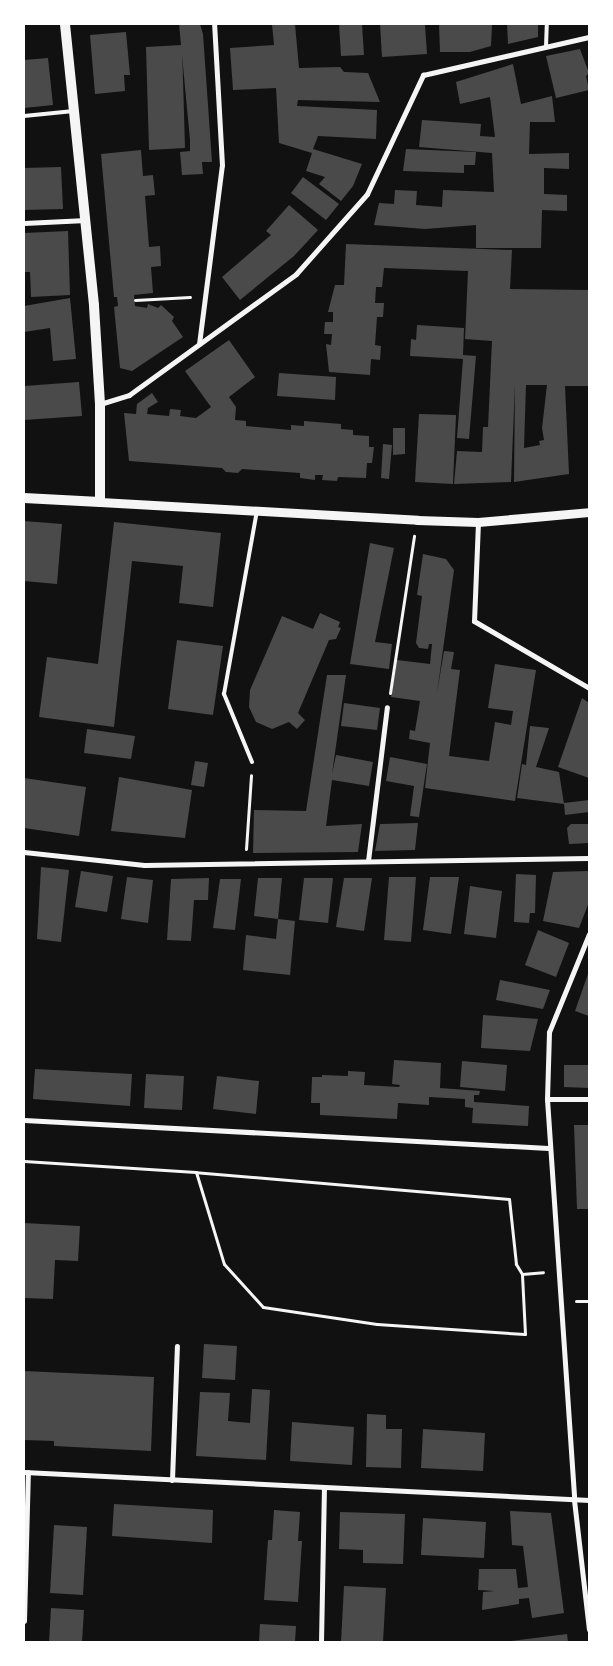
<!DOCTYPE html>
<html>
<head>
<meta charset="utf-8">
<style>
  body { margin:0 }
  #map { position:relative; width:613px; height:1666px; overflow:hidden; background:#111; font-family:Mulish,sans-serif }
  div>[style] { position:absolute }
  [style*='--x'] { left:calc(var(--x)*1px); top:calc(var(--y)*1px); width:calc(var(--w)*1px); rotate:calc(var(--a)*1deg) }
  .building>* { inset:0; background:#4a4a4a }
  .path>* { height:3px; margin:-1.5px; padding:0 1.5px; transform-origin:1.5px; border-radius:1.5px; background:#f5f5f5 }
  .service>* { height:4px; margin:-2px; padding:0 2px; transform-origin:2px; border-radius:2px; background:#f5f5f5 }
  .minor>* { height:5px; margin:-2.5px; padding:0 2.5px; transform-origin:2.5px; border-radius:2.5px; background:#f5f5f5 }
  .tertiary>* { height:9px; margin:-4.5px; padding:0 4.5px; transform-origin:4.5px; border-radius:4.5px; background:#f5f5f5 }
  .secondary>* { height:10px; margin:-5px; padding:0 5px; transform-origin:5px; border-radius:5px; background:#f5f5f5 }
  span { translate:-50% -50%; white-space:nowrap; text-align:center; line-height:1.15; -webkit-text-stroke:4px #fff; paint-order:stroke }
  .frame { position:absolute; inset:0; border:25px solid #fff; pointer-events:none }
</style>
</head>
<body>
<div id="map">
  <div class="building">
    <div style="clip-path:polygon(179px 24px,200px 24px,203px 34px,212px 162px,202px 162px,203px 174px,182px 175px,180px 152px,190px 151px,190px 140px)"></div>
    <div style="clip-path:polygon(272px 24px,295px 24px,299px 68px,340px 67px,344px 72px,368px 73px,380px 102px,298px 100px,297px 106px,377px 110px,376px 139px,318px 136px,313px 149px,362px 164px,353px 186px,341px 201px,319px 184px,325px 177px,306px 171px,312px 153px,279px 143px,276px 88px,233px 90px,230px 48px,274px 45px)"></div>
    <div style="clip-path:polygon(339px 24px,362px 24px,364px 55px,341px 56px)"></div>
    <div style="clip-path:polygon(380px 24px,425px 25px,427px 54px,382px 57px)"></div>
    <div style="clip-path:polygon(439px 24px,492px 25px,491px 46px,470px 52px,440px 52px)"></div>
    <div style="clip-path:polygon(507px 24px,538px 24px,538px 37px,508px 44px)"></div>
    <div style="clip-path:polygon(126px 32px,130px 75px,124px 75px,125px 91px,95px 94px,90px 35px)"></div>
    <div style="clip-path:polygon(182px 45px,185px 148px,149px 150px,146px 47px)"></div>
    <div style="clip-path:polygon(580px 49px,589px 73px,586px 76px,589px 90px,556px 98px,546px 56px)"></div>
    <div style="clip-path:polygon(48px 58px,53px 105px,24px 108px,24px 60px)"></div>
    <div style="clip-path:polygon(513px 64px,521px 104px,552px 96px,555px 122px,530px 122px,529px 154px,569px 153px,569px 169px,544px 168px,544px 194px,567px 195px,567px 211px,542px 210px,541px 248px,476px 248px,476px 225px,425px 229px,374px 225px,379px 203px,394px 204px,395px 190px,417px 191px,416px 205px,442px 207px,443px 190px,494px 192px,492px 153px,419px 147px,422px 120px,481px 124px,480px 136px,495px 137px,490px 97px,460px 104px,456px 82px)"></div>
    <div style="clip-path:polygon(406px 149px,476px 152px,475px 165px,464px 165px,464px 173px,403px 171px)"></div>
    <div style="clip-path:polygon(141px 150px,143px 176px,153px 175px,155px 195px,145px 196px,149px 247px,160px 246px,161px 266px,151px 267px,153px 293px,134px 295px,135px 306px,147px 308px,148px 304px,158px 308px,161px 305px,174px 317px,172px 321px,183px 337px,132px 371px,120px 368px,114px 307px,118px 306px,117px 297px,114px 297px,101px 154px)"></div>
    <div style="clip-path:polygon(61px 167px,63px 209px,24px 210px,24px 168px)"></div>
    <div style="clip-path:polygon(303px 177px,339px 204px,326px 220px,291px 193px)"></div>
    <div style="clip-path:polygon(289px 205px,318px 230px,294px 256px,240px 300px,222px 277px,271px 235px,266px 231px)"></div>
    <div style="clip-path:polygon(68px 231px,70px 295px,31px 297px,30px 272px,24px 272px,24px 233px)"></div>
    <div style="clip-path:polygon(evenodd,346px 244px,512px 250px,510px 289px,589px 290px,589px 386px,565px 386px,569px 474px,514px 482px,515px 385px,511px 482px,454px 484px,457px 451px,482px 452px,483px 427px,488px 427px,492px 341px,465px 339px,468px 271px,384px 268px,382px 287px,376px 287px,375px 303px,384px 303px,383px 317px,377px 317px,375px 345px,381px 346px,380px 360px,371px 359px,370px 375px,329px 372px,326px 344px,331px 345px,332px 334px,324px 334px,325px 322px,333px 322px,333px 312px,328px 312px,335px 285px,344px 285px,346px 244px,526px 385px,547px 385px,542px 428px,544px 440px,539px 441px,540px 445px,524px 448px,526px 385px)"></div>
    <div style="clip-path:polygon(70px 298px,76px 359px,53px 361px,50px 328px,24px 332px,24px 306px)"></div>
    <div style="clip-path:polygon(417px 325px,464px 328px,463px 355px,476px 356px,469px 439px,457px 438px,463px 359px,410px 356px,411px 339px,416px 340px)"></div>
    <div style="clip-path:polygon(229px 340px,255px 377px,229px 397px,236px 407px,235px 420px,246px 421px,246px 426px,291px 430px,291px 425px,304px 426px,304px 421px,341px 424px,341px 429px,353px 430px,353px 435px,369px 436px,369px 447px,374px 447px,372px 463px,367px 463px,366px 478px,338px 477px,337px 481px,322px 480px,323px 475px,315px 475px,315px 480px,300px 478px,300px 473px,242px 469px,238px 473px,226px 472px,222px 468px,129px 461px,124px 413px,136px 414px,137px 404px,152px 393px,158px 402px,148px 408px,147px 414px,169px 416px,170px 409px,181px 410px,180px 416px,196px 418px,211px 407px,185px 371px)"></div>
    <div style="clip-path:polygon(279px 373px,336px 377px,335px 400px,277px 396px)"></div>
    <div style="clip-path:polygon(79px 382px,82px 416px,24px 420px,24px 386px)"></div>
    <div style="clip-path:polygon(419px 414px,456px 415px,453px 484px,415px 482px)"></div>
    <div style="clip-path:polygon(393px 428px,405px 428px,405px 454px,393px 455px)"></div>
    <div style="clip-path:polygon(383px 444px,392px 445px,389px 479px,381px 478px)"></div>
    <div style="clip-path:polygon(24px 521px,62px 524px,57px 584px,24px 581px)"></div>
    <div style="clip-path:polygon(114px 522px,221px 533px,213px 607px,179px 603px,183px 566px,132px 561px,114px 727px,39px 717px,47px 657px,98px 664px)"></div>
    <div style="clip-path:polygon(370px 543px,394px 548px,375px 642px,392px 644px,389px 669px,350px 664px)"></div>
    <div style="clip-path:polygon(423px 554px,446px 559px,454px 570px,437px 693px,444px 651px,454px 652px,451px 669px,460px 670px,449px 756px,489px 761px,495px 722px,511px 725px,513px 711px,488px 708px,495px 664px,536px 670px,515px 801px,425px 788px,430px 743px,409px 739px,410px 730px,415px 731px,420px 701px,391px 697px,397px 660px,430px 664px,432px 644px,429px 644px,428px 649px,419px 648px,416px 643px,422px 596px,417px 595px)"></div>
    <div style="clip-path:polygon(320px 613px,340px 622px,338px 627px,341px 628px,336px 639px,329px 640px,298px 713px,305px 720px,297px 729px,289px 722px,272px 729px,256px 722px,249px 707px,250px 690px,282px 616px,313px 629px)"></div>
    <div style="clip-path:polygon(177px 640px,223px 646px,213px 715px,168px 709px)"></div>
    <div style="clip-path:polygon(327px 675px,346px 675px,332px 774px,336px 755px,373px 762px,369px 786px,332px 780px,326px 826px,362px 824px,358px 852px,253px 853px,254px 810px,306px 811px)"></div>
    <div style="clip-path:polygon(582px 698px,589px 703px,589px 778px,558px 767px)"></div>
    <div style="clip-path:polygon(344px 703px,380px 708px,377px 730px,341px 726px)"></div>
    <div style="clip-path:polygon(530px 726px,549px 728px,536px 767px,559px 772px,564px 804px,517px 798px,522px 764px,526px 765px)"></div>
    <div style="clip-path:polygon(87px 729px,135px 736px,131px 759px,84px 753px)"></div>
    <div style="clip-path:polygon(390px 757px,427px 764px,419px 817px,410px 816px,414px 786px,386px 781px)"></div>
    <div style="clip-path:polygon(195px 761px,208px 763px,204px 787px,191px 785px)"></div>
    <div style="clip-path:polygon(119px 777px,192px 790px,185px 838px,111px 831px)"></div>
    <div style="clip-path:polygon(24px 778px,86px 787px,79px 836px,24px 828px)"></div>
    <div style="clip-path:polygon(589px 800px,589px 812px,565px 815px,564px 803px)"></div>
    <div style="clip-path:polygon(418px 823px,415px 850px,375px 851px,380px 824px)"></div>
    <div style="clip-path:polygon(571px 824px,589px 824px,589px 843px,569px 844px,567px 828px)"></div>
    <div style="clip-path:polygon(41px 867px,69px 870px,61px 942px,37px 939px)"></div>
    <div style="clip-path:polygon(81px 871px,113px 876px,107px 912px,75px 907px)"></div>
    <div style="clip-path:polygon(588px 871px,589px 902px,579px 928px,543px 921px,553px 872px)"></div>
    <div style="clip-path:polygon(516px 874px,536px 875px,535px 913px,530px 913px,529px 923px,514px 922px)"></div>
    <div style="clip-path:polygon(127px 877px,153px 880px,148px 923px,121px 919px)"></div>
    <div style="clip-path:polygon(389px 877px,416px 877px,411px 942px,384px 940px)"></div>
    <div style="clip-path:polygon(430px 877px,459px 877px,451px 934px,423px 930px)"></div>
    <div style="clip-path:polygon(209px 878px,208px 900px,194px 900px,191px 941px,167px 940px,171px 879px)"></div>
    <div style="clip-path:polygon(258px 878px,282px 878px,278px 919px,254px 916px)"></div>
    <div style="clip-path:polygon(304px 878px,333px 878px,328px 923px,299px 920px)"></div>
    <div style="clip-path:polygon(344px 878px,372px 878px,364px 931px,336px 927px)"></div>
    <div style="clip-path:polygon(220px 879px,241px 879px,235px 930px,213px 928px)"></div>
    <div style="clip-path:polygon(470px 886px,502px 891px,496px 938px,464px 934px)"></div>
    <div style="clip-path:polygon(278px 919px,295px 921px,290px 975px,243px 970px,246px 935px,276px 939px)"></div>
    <div style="clip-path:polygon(538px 930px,569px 943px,556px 977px,525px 965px)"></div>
    <div style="clip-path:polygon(589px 971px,589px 1016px,575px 1011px)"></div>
    <div style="clip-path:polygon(500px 980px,550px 990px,543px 1009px,496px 1000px)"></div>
    <div style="clip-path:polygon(483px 1015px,538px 1019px,530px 1051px,481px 1048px)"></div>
    <div style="clip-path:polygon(394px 1060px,441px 1063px,440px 1088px,480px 1091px,479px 1095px,474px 1095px,474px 1102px,529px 1106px,528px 1126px,472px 1123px,473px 1108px,465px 1107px,465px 1099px,429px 1097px,429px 1105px,398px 1103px,397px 1119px,320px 1115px,320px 1103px,311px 1103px,312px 1077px,322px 1077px,322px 1075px,348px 1076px,348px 1071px,365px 1072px,364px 1085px,399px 1087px,400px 1085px,392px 1084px)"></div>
    <div style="clip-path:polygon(462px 1061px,507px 1065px,505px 1091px,460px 1087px)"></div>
    <div style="clip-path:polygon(564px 1065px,589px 1065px,589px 1088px,564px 1087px)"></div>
    <div style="clip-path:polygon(35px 1069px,132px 1074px,130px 1106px,33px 1099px)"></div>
    <div style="clip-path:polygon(146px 1074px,184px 1076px,182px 1110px,144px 1108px)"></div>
    <div style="clip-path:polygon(217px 1076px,259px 1081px,256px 1114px,213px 1109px)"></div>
    <div style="clip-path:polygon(574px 1125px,589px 1125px,589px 1209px,577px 1209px)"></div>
    <div style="clip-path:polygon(24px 1223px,80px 1226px,78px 1261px,55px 1260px,53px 1299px,24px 1298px)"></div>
    <div style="clip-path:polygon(204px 1344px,237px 1346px,235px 1380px,202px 1378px)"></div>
    <div style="clip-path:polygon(24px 1371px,154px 1377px,151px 1451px,54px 1446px,54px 1441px,24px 1440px)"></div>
    <div style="clip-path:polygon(252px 1389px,270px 1390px,266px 1460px,196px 1456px,200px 1392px,230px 1393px,228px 1421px,250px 1423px)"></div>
    <div style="clip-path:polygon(367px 1414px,386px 1415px,386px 1429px,402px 1429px,401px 1468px,366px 1467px)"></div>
    <div style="clip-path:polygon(292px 1422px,354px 1427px,352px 1465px,290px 1461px)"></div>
    <div style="clip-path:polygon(423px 1429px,485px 1433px,483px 1471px,421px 1468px)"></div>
    <div style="clip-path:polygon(114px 1504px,213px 1510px,212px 1543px,112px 1536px)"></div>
    <div style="clip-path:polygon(274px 1510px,300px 1512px,298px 1541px,302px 1541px,298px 1602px,264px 1600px,268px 1540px,272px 1540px)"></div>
    <div style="clip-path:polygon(510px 1511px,551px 1513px,564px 1613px,532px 1618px,529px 1598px,519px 1599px,519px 1604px,482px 1610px,483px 1592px,495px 1591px,478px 1590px,479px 1569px,516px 1569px,518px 1588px,528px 1587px,523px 1546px,512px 1545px)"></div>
    <div style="clip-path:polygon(340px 1512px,405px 1514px,403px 1564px,363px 1563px,363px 1550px,339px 1549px)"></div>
    <div style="clip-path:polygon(423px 1518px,486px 1522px,484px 1558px,421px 1555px)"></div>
    <div style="clip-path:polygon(54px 1525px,87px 1527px,83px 1595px,50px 1593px)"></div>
    <div style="clip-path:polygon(344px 1586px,386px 1588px,383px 1642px,341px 1642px)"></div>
    <div style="clip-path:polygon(51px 1608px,84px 1610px,82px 1642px,49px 1642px)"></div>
    <div style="clip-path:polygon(260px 1624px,296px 1626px,295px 1642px,259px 1642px)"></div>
    <div style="clip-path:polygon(567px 1634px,568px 1642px,511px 1642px,511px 1641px)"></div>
  </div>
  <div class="path">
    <div style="--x:135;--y:300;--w:55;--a:-3.1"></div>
    <div style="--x:390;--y:693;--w:159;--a:-81.3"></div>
    <div style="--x:246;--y:849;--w:74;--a:-86.1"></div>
    <div style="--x:24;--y:1161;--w:172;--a:3.7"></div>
    <div style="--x:522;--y:1274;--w:12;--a:-121"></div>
    <div style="--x:516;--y:1264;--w:65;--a:-96.1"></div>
    <div style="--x:509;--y:1199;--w:314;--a:-175.1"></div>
    <div style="--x:196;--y:1172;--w:96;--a:73.1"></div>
    <div style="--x:224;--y:1264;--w:58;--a:47.8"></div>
    <div style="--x:263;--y:1307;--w:115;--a:8.5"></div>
    <div style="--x:377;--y:1324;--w:148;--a:3.9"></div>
    <div style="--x:525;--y:1334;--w:60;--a:-92.9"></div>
    <div style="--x:522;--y:1274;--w:21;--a:-5"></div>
    <div style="--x:576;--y:1301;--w:13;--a:0"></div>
  </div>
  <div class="service">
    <div style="--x:546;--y:47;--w:23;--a:-88"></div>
    <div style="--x:24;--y:116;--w:50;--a:-5.7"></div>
    <div style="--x:252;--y:762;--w:74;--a:-112.4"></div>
    <div style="--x:224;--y:694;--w:186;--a:-79.8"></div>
  </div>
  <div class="minor">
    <div style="--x:24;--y:223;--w:62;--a:-2.8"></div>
    <div style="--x:199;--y:344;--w:180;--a:-82.7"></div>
    <div style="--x:222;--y:165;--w:141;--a:-93.2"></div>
    <div style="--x:100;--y:404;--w:30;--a:-17"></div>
    <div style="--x:129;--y:395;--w:206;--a:-35.9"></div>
    <div style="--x:296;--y:274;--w:107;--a:-48.4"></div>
    <div style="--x:367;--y:194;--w:132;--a:-64.8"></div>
    <div style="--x:423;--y:75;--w:170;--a:-12.9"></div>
    <div style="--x:478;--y:522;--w:99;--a:92.3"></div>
    <div style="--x:474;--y:621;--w:133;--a:30.2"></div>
    <div style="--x:24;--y:852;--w:121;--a:6.2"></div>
    <div style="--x:144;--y:865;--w:445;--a:-0.9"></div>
    <div style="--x:368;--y:861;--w:155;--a:-83"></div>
    <div style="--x:589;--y:934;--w:106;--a:112.2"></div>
    <div style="--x:549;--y:1032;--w:67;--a:91.7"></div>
    <div style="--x:547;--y:1099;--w:402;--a:86.1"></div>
    <div style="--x:574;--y:1500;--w:130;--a:83.4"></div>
    <div style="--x:547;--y:1099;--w:42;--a:0"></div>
    <div style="--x:24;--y:1120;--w:525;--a:3.06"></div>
    <div style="--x:24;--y:1472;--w:566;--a:2.84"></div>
    <div style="--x:172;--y:1480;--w:134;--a:-87.9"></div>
    <div style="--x:24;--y:1621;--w:149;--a:-88.5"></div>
    <div style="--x:321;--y:1642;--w:153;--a:-88.9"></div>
  </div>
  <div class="tertiary">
    <div style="--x:100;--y:502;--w:318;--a:3.2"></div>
    <div style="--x:417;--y:520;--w:61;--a:1.9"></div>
    <div style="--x:478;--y:522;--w:111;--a:-5.1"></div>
  </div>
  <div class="secondary">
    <div style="--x:24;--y:498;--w:76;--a:3"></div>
    <div style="--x:100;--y:502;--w:98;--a:-90"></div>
    <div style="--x:100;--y:404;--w:99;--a:-93.5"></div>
    <div style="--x:94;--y:305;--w:282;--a:-95.9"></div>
  </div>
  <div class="frame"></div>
</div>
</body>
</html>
